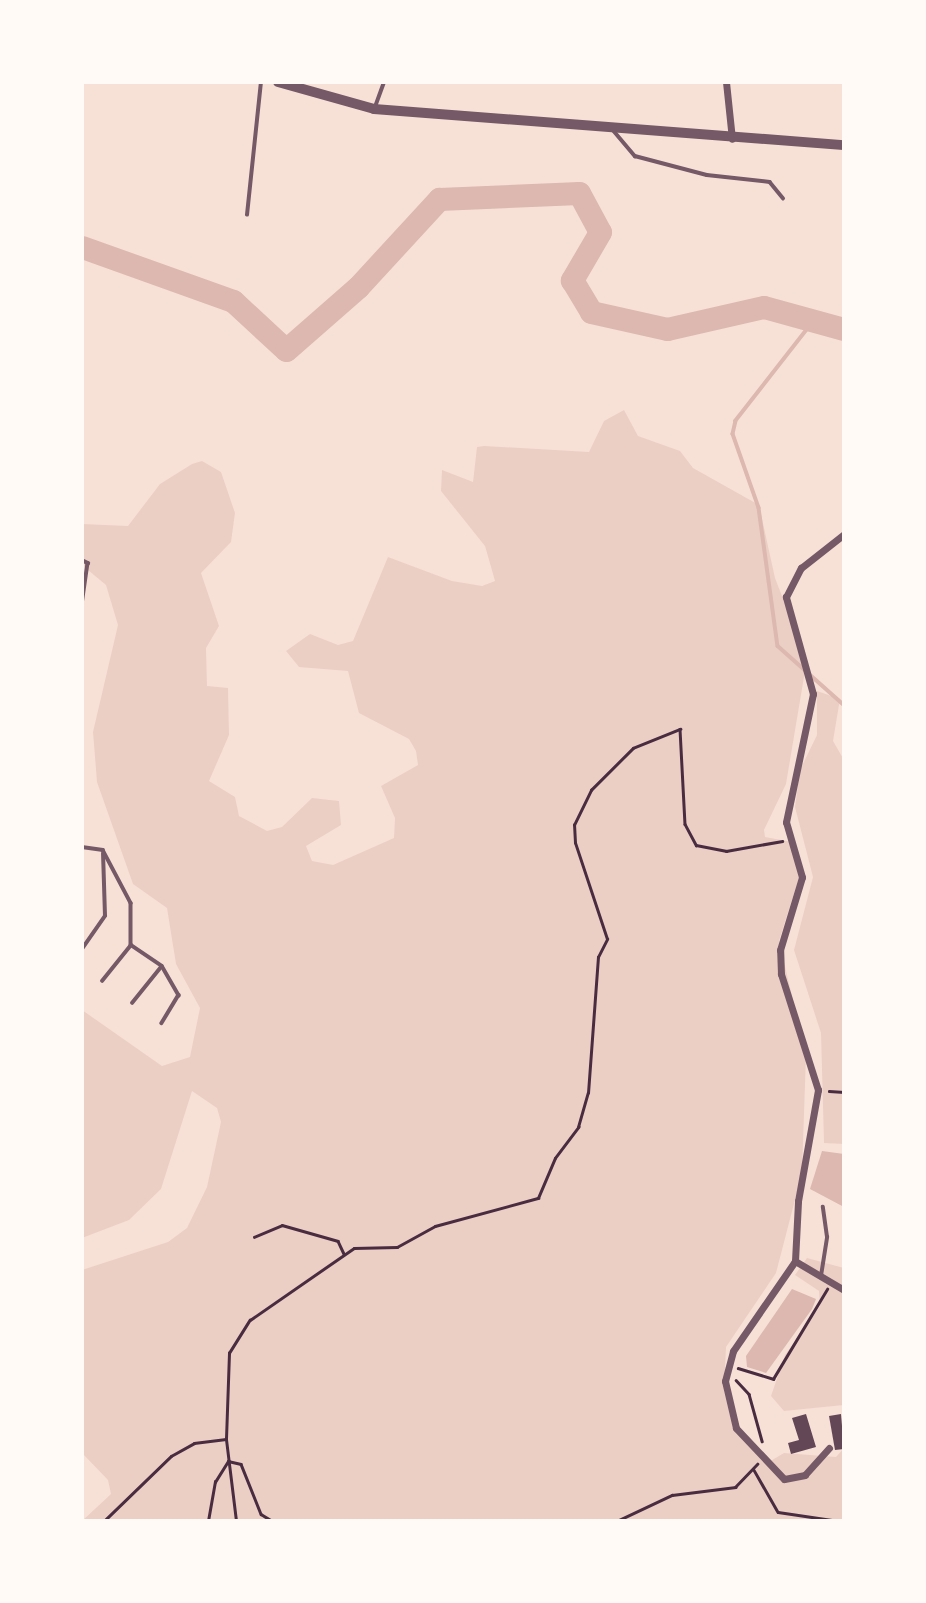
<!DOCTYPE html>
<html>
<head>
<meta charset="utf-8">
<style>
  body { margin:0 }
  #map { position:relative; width:926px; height:1603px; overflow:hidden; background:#f7e1d7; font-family:Lato,sans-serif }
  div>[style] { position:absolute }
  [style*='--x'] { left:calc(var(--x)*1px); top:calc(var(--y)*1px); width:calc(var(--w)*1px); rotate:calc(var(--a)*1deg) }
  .green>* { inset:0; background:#ebcfc5 }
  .water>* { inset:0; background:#dcb8b0 }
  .stream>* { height:3.5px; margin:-1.75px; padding:0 1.75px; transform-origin:1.75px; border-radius:1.75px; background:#dcb8b0 }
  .river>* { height:23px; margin:-11.5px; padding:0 11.5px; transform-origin:11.5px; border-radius:11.5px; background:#dcb8b0 }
  .building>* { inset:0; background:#644757 }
  .path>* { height:2.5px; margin:-1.25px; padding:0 1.25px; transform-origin:1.25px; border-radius:1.25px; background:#4a2c40 }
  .service>* { height:3.5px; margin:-1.75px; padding:0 1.75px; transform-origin:1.75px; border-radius:1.75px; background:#755966 }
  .minor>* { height:7px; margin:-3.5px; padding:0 3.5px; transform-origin:3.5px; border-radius:3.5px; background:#755966 }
  .tertiary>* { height:10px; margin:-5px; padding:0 5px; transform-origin:5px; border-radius:5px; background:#755966 }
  span { translate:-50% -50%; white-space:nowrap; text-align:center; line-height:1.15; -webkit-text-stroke:6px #fffaf5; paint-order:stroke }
  .frame { position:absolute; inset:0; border:84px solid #fffaf5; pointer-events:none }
</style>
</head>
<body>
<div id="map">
  <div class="green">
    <div style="clip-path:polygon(624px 410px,638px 436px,680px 451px,693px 468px,759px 505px,775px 578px,801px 645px,805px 671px,786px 784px,764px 830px,765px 837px,792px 842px,801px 871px,779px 941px,806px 1055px,802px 1173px,776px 1273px,726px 1347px,724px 1391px,731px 1419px,767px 1463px,784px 1453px,836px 1457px,844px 1448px,844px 1521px,82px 1521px,111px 1494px,108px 1480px,82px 1453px,82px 1270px,168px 1242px,187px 1228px,207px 1187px,221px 1122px,217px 1108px,192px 1091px,161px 1189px,129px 1220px,82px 1238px,82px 1010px,162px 1066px,190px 1057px,200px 1008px,176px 964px,167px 908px,133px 884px,97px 782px,93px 732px,118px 625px,106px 585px,82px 565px,82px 524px,128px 526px,160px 484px,192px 464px,202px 461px,221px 472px,235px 513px,231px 542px,201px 573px,219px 626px,206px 648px,207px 686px,228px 688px,229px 735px,209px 781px,235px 797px,239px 816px,267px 831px,282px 827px,312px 798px,339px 801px,341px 825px,306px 846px,312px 861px,333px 865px,394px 838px,395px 818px,381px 786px,418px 765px,416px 751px,409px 739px,359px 713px,348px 671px,299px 667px,286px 651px,310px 634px,338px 645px,353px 641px,388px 557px,452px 581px,482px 586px,495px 581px,485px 546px,441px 491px,442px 470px,473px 482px,477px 447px,484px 446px,589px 452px,604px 421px)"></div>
    <div style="clip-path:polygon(817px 691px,840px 699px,833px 741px,844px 760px,844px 1144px,824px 1143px,821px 1033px,794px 950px,813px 877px,795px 807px,800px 770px,817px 735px)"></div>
    <div style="clip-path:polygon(807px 1258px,844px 1268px,844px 1405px,784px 1411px,771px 1396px,785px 1355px,820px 1306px,819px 1291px,795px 1275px)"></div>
  </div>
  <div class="water">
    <div style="clip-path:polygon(822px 1151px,844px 1154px,844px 1207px,810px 1189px)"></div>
    <div style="clip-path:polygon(792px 1289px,816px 1299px,812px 1309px,766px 1373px,747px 1367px,746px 1356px)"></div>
  </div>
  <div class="stream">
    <div style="--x:814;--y:321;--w:127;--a:128"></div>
    <div style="--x:736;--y:421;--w:13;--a:103"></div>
    <div style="--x:733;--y:434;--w:78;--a:70.6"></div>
    <div style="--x:759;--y:508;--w:139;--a:82.2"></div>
    <div style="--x:778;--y:646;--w:89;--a:41.8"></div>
  </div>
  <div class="river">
    <div style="--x:82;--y:247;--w:160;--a:19.7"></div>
    <div style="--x:233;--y:301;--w:72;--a:42.8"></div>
    <div style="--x:286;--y:350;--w:96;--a:-41.2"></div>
    <div style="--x:358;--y:287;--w:120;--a:-47.4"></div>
    <div style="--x:439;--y:199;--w:140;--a:-2.5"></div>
    <div style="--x:579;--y:193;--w:44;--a:61.7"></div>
    <div style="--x:600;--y:232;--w:56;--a:120.3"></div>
    <div style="--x:572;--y:280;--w:37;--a:59"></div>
    <div style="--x:591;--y:312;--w:78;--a:12.6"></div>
    <div style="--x:667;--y:329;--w:99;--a:-12.8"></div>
    <div style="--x:764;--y:307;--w:83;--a:15.4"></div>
  </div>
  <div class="building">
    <div style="clip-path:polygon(806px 1414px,816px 1447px,791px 1454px,788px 1443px,799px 1440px,792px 1418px)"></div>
    <div style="clip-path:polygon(841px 1414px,844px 1449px,835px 1450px,829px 1416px)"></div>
  </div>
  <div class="path">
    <div style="--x:829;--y:1091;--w:15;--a:4"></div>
    <div style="--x:254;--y:1237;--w:30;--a:-23"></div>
    <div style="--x:282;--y:1225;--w:58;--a:15.9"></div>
    <div style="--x:338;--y:1241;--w:14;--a:65"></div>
    <div style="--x:738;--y:1368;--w:37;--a:17"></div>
    <div style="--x:773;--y:1379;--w:105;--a:-59"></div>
    <div style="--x:736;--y:1380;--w:19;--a:47"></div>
    <div style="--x:749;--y:1394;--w:49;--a:74.5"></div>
    <div style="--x:754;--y:1470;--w:48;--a:60.3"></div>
    <div style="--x:778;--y:1512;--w:61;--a:8.5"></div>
    <div style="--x:104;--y:1521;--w:93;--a:-44.1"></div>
    <div style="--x:171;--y:1456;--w:26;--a:-29"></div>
    <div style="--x:194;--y:1443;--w:32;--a:-7"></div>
    <div style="--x:208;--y:1521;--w:40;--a:-80"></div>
    <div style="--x:215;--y:1482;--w:25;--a:-58"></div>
    <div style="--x:228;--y:1461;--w:13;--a:13"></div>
    <div style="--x:241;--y:1464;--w:54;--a:68.2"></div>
    <div style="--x:261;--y:1514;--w:13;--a:32"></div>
    <div style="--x:236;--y:1521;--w:83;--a:-97"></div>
    <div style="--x:226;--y:1439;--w:86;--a:-88"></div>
    <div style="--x:229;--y:1353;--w:39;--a:-58"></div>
    <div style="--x:250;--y:1320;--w:126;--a:-34.7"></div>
    <div style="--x:354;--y:1248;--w:43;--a:-1.3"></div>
    <div style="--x:397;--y:1247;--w:43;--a:-28.9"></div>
    <div style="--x:435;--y:1226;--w:107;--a:-15.2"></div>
    <div style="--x:538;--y:1198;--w:43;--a:-67"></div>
    <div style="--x:555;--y:1158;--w:39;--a:-53"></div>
    <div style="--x:578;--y:1127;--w:35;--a:-74"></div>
    <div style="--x:588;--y:1093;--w:136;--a:-85.8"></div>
    <div style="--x:598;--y:957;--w:20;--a:-63"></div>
    <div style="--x:607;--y:939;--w:101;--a:-108.4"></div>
    <div style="--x:575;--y:843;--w:18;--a:-93"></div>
    <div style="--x:574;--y:825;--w:39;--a:-64"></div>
    <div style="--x:591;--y:790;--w:59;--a:-45"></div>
    <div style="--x:633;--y:748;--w:51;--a:-22"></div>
    <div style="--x:680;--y:729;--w:95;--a:87"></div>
    <div style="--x:685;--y:824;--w:24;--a:62"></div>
    <div style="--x:696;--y:845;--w:31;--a:11"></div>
    <div style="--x:726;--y:851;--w:57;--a:-10.1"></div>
    <div style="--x:617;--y:1521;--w:61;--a:-25.3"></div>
    <div style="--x:672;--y:1495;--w:64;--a:-7.2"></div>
    <div style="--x:735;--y:1487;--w:32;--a:-46"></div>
  </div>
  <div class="service">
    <div style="--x:375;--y:107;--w:27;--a:-70"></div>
    <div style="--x:614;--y:131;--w:33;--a:50"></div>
    <div style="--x:635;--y:156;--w:74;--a:14.8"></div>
    <div style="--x:707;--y:175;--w:63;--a:6.3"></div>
    <div style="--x:770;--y:182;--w:21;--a:51"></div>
    <div style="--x:247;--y:215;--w:134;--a:-84"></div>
    <div style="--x:82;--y:560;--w:7;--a:27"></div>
    <div style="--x:88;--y:563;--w:42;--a:98.1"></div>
    <div style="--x:82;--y:847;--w:21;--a:8"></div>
    <div style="--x:103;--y:850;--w:60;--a:62.2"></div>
    <div style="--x:131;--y:903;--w:42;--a:90"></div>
    <div style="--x:131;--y:945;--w:37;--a:34"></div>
    <div style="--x:162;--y:966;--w:34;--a:60"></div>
    <div style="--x:179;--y:995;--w:33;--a:121"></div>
    <div style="--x:82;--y:949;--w:40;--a:-55.1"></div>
    <div style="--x:105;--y:916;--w:62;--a:-91.8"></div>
    <div style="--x:102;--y:981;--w:46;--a:-51.1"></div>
    <div style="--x:132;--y:1003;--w:46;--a:-51.1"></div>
    <div style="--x:821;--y:1276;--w:39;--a:-81"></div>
    <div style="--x:827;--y:1237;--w:30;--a:-98"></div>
  </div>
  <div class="minor">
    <div style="--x:726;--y:82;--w:57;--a:84"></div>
    <div style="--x:795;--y:1261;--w:57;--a:30.6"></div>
    <div style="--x:829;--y:1448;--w:36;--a:132"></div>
    <div style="--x:805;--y:1475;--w:21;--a:169"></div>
    <div style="--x:784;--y:1479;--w:70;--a:-133.3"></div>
    <div style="--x:736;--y:1428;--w:48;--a:-103.2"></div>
    <div style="--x:725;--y:1381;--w:31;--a:-75"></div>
    <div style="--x:733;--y:1351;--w:109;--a:-55.4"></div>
    <div style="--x:795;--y:1261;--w:60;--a:-87.1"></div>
    <div style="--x:798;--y:1201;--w:113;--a:-79.8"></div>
    <div style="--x:818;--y:1090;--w:122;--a:-107.7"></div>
    <div style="--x:781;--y:974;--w:24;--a:-92"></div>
    <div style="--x:780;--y:950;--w:76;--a:-73.2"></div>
    <div style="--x:802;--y:877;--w:57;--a:-106.2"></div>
    <div style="--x:786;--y:822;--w:131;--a:-78.1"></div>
    <div style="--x:813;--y:694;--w:101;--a:-105.6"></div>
    <div style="--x:786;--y:597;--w:33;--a:-63"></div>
    <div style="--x:801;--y:568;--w:55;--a:-38.3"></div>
  </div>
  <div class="tertiary">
    <div style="--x:278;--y:82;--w:100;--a:15.7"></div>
    <div style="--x:374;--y:109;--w:471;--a:4.4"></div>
  </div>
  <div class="frame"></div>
</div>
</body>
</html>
